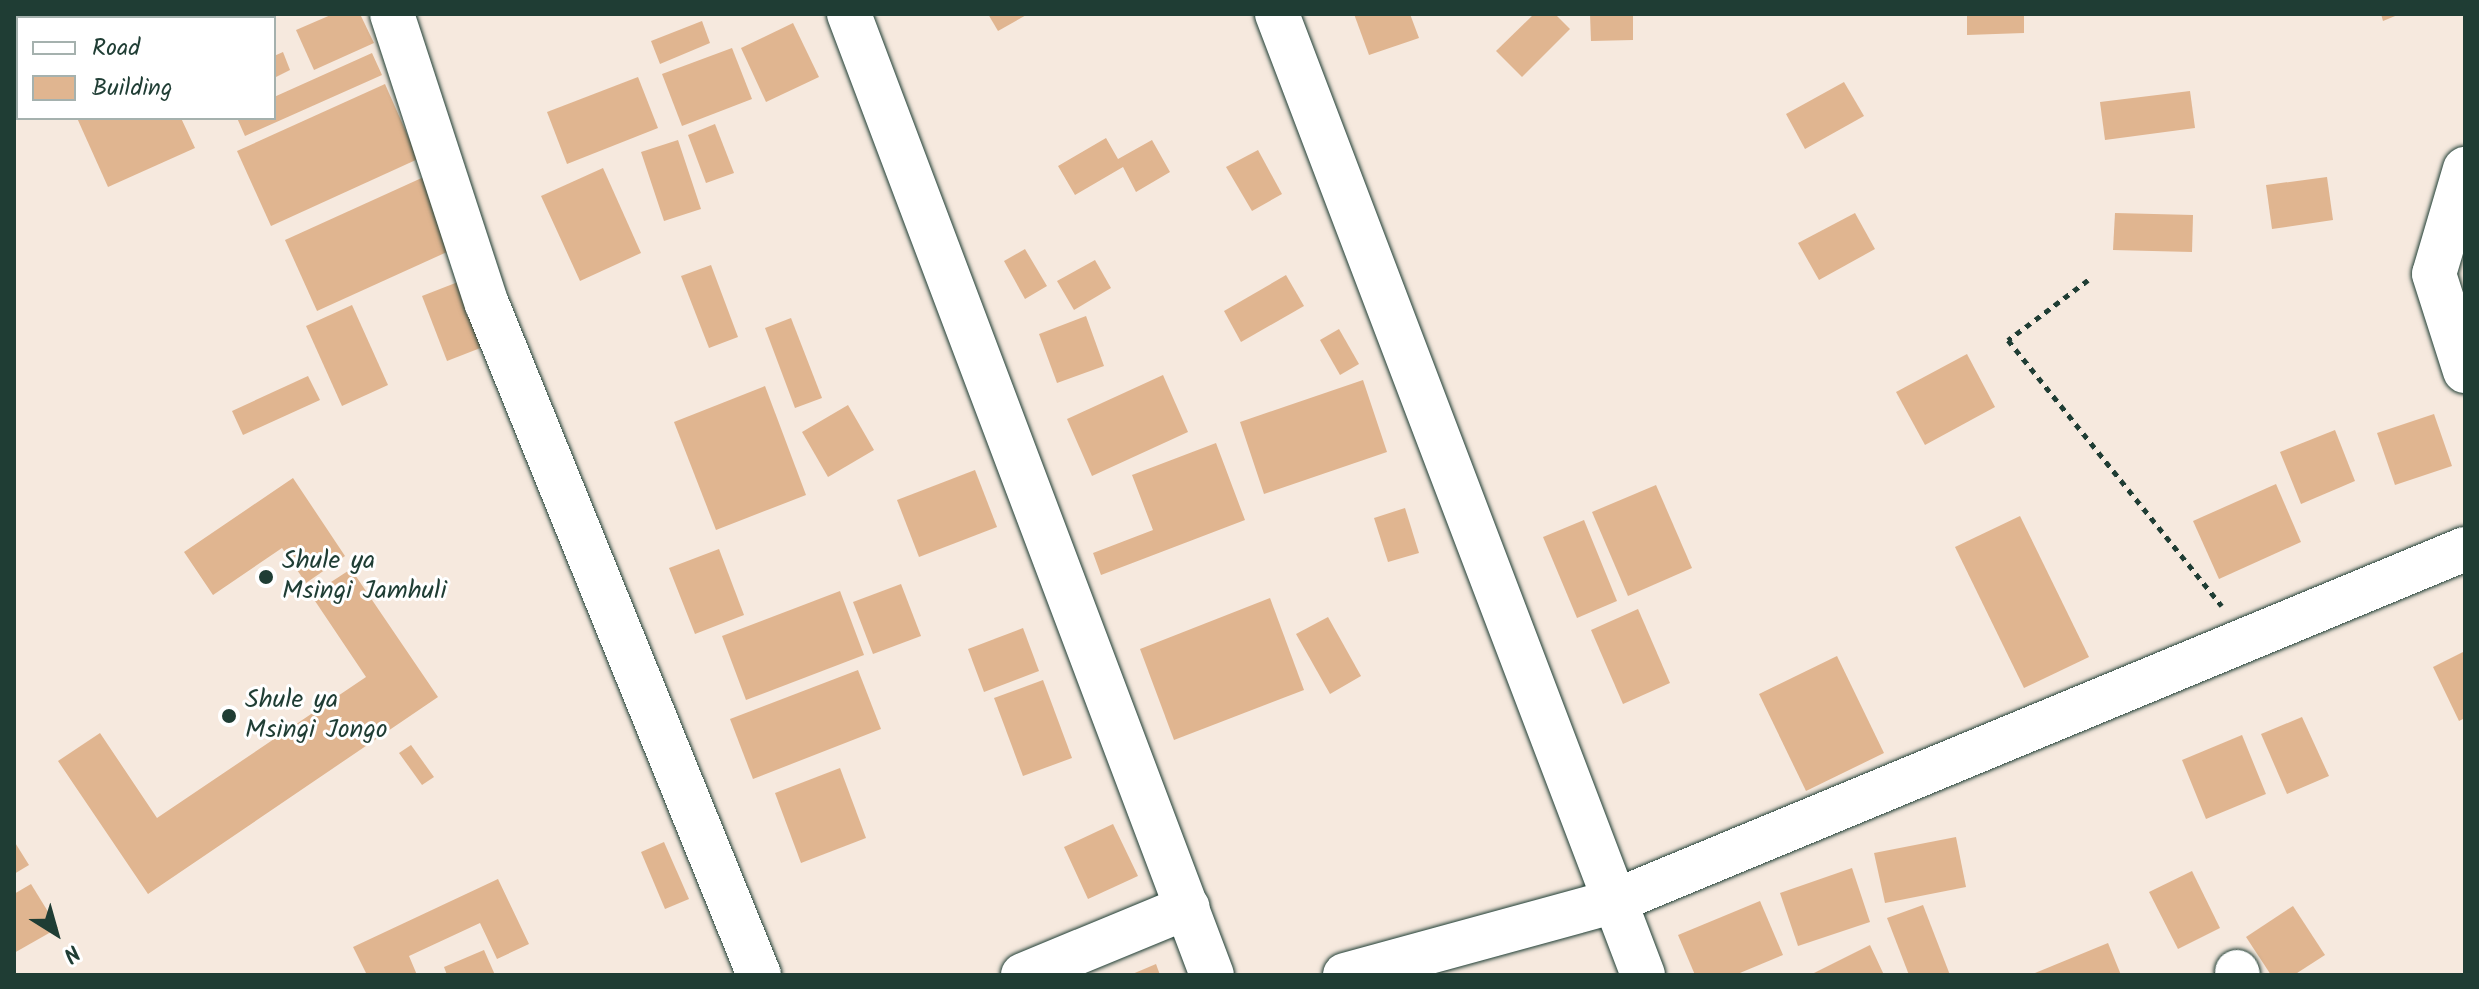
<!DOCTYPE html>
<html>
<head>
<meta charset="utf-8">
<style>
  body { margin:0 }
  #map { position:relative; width:2479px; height:989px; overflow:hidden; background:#f6e9de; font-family:Kalam,sans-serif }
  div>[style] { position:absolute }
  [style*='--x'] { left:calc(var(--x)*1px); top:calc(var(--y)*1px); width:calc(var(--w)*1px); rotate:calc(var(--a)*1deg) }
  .building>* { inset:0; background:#e0b590 }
  .path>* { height:5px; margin-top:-2.5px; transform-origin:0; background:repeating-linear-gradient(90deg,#1f3d34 0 6px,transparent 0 12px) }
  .roads { filter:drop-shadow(0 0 2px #1f3d34) drop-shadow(0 0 2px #1f3d34) }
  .minor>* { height:44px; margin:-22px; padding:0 22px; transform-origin:22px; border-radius:22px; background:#fff }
  .dots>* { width:22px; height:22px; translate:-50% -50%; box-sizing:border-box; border:4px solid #fff; border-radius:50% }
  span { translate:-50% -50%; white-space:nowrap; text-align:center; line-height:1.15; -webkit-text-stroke:6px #fff; paint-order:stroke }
  .poi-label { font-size:26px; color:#1f3d34 }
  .left { translate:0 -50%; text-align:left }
  .frame { position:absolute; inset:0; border:16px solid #1f3d34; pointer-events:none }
  .legend { position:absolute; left:16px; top:16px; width:260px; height:104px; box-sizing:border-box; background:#fff; border:2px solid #a5b1ae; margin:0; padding:10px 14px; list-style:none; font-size:24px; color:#1f3d34 }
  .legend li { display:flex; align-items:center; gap:16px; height:40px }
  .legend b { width:40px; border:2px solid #a5b1ae }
  .north { position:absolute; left:16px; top:893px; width:80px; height:80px; -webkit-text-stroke:6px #fff; paint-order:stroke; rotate:143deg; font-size:22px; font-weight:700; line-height:32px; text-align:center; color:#1f3d34 }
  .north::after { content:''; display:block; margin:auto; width:28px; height:36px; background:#1f3d34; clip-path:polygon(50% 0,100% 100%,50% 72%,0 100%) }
</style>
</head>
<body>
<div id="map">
  <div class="building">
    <div style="clip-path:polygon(14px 14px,61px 14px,63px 18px,18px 18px,18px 55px)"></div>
    <div style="clip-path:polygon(333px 14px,360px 14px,374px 43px,314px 70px,296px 30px)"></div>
    <div style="clip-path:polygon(988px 14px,1028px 14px,998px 31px)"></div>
    <div style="clip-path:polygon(1354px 14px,1410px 14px,1419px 38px,1369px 55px)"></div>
    <div style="clip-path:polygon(1534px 14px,1555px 14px,1570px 29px,1522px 77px,1496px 51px)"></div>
    <div style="clip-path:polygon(1590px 14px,1633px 14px,1633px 40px,1591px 41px)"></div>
    <div style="clip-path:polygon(1967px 14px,2024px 14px,2024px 33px,1967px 35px)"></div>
    <div style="clip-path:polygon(2381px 14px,2400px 14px,2383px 21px)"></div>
    <div style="clip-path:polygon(702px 21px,710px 43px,660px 64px,651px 41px)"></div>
    <div style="clip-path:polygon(793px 23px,819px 77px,766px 102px,741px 48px)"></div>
    <div style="clip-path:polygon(732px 48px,752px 99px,682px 126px,662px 74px)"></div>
    <div style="clip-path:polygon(283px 52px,290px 70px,274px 78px,274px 56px)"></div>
    <div style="clip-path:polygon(372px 53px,382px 75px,245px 136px,237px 118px,274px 118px,274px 97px)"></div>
    <div style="clip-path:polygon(638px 77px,658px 128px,567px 164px,547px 112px)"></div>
    <div style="clip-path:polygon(1844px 82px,1864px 116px,1805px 149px,1786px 114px)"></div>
    <div style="clip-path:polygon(385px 84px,418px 159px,271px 226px,237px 151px)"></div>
    <div style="clip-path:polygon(2190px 91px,2195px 128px,2105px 140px,2100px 102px)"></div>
    <div style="clip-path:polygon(77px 118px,181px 118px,195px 148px,108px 187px)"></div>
    <div style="clip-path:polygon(715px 124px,734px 173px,706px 183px,688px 135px)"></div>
    <div style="clip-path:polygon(1106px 138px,1118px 159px,1152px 140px,1170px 172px,1136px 192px,1123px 167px,1075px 195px,1058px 166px)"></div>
    <div style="clip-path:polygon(678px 140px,701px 209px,664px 221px,641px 152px)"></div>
    <div style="clip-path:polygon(1258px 150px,1282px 194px,1252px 211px,1226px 167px)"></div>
    <div style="clip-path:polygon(603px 168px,641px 253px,580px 281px,541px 196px)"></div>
    <div style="clip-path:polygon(426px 176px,458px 247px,317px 311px,285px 240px)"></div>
    <div style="clip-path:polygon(2327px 177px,2333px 220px,2272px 229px,2266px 185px)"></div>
    <div style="clip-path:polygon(1855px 213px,1875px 249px,1819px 280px,1798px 243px)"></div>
    <div style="clip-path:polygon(2115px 213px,2193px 215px,2192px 252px,2113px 250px)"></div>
    <div style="clip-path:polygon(1025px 249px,1047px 286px,1025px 299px,1004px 261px)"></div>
    <div style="clip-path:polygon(1095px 260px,1111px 288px,1074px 310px,1057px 281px)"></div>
    <div style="clip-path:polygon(711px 265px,738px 337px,709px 348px,681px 276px)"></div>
    <div style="clip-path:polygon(1286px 275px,1304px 306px,1241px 342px,1224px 311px)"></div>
    <div style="clip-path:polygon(458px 282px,483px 347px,447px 361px,422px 296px)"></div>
    <div style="clip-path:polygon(352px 305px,388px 385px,342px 406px,306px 326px)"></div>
    <div style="clip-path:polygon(1086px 316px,1104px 366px,1057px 383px,1039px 334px)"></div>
    <div style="clip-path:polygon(791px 318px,822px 398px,795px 408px,765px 328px)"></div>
    <div style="clip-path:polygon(1339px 329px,1359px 364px,1340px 375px,1320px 340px)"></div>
    <div style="clip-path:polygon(1967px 354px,1995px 407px,1925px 445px,1896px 392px)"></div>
    <div style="clip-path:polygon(1163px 375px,1188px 432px,1092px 476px,1067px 419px)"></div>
    <div style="clip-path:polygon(308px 376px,320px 400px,243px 435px,232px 411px)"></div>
    <div style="clip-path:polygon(1363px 380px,1387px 452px,1264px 494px,1240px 422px)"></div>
    <div style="clip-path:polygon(765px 386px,806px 495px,716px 530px,674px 422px)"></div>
    <div style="clip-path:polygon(848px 405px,874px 450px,828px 477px,802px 432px)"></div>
    <div style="clip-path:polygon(2434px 414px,2452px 466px,2395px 485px,2377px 433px)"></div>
    <div style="clip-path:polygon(2335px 430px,2355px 481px,2301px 504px,2280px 452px)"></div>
    <div style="clip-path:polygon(1216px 443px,1245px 520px,1101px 575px,1093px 553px,1153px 530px,1132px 475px)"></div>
    <div style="clip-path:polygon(975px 470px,997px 527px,919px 557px,897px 500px)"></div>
    <div style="clip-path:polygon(293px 478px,345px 556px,306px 583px,282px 548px,213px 595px,184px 552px)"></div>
    <div style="clip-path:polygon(2276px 484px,2301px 542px,2219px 579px,2193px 521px)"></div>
    <div style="clip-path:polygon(1656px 485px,1692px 568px,1628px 596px,1592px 512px)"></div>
    <div style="clip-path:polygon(1405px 508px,1419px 553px,1388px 562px,1374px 518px)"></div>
    <div style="clip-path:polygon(2020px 516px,2089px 657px,2024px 688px,1955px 547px)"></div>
    <div style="clip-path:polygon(1584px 520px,1617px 601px,1577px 618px,1543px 537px)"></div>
    <div style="clip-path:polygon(719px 549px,744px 615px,695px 634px,669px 568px)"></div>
    <div style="clip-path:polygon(351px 569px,438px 697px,148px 894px,58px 761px,100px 733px,157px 818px,366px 677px,311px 595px)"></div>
    <div style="clip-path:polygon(901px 584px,921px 636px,873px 654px,853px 602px)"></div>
    <div style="clip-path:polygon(840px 591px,864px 655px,746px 700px,722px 636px)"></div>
    <div style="clip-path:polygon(1270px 598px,1304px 690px,1174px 740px,1140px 649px)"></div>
    <div style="clip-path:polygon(1638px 609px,1670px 683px,1623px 704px,1591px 630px)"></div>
    <div style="clip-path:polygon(1328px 617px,1361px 676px,1330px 694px,1296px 634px)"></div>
    <div style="clip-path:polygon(1023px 628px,1039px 671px,984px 692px,968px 649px)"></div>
    <div style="clip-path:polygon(2465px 651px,2465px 718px,2459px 721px,2433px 667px)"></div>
    <div style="clip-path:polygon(1837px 656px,1884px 753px,1806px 791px,1759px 694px)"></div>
    <div style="clip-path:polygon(858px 670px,881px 729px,753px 779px,730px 719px)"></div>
    <div style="clip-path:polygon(1043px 680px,1072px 758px,1023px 776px,994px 698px)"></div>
    <div style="clip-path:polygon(2302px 717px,2329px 776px,2287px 794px,2261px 734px)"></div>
    <div style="clip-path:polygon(2242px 735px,2266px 794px,2206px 819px,2182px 760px)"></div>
    <div style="clip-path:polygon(411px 745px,434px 777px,422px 785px,399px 753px)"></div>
    <div style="clip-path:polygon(840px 768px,866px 838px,801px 863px,775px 793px)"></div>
    <div style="clip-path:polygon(1113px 824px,1138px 876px,1088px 899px,1064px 847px)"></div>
    <div style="clip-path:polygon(1956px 837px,1966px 887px,1885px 903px,1874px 853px)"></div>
    <div style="clip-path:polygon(14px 841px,29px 865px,14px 874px)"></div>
    <div style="clip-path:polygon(664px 842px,689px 899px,665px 909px,641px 852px)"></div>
    <div style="clip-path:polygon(1852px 868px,1870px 922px,1798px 946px,1780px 893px)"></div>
    <div style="clip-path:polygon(2192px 871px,2220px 928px,2178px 949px,2149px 892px)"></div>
    <div style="clip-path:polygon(498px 879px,529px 944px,497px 959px,480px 923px,409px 956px,417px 975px,367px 975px,353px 947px)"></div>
    <div style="clip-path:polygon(31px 884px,58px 928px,14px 953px,14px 894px)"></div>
    <div style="clip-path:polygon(1760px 901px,1783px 955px,1735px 975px,1695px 975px,1678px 935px)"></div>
    <div style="clip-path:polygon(1923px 905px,1950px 975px,1909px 975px,1887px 918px)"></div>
    <div style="clip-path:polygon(2293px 906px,2325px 955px,2294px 975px,2271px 975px,2246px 937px)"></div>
    <div style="clip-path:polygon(2108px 943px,2121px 975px,2036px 975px,2035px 973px)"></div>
    <div style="clip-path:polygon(1870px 945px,1884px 975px,1810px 975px)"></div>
    <div style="clip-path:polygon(484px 950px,495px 975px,447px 975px,444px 967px)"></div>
    <div style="clip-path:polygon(1156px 964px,1160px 975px,1130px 975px)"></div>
  </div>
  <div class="path">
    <div style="--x:2088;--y:280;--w:100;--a:143.1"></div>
    <div style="--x:2008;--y:340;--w:341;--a:51.2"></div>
  </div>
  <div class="roads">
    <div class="minor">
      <div style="--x:392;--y:14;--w:305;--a:71.9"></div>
      <div style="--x:487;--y:304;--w:724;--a:67.93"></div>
      <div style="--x:849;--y:14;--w:1027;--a:69.31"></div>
      <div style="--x:1277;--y:14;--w:1028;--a:69.15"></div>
      <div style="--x:2465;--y:169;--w:109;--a:106.4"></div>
      <div style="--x:2434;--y:274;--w:102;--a:72.3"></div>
      <div style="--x:2237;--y:972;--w:3;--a:72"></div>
      <div style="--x:1023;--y:975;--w:178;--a:-22.4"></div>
      <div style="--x:1345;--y:975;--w:280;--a:-15.3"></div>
      <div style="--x:1615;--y:901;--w:920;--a:-22.5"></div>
    </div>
  </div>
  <div class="dots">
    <div style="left:266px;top:577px;background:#1f3d34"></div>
    <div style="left:229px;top:716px;background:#1f3d34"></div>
  </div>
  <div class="poi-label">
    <span class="left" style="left:282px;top:577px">Shule ya<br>Msingi Jamhuli</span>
    <span class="left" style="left:245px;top:716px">Shule ya<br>Msingi Jongo</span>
  </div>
  <div class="frame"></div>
  <ul class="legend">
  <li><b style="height:10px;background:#fff"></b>Road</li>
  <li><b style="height:22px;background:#e0b590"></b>Building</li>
  </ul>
  <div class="north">N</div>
</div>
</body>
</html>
